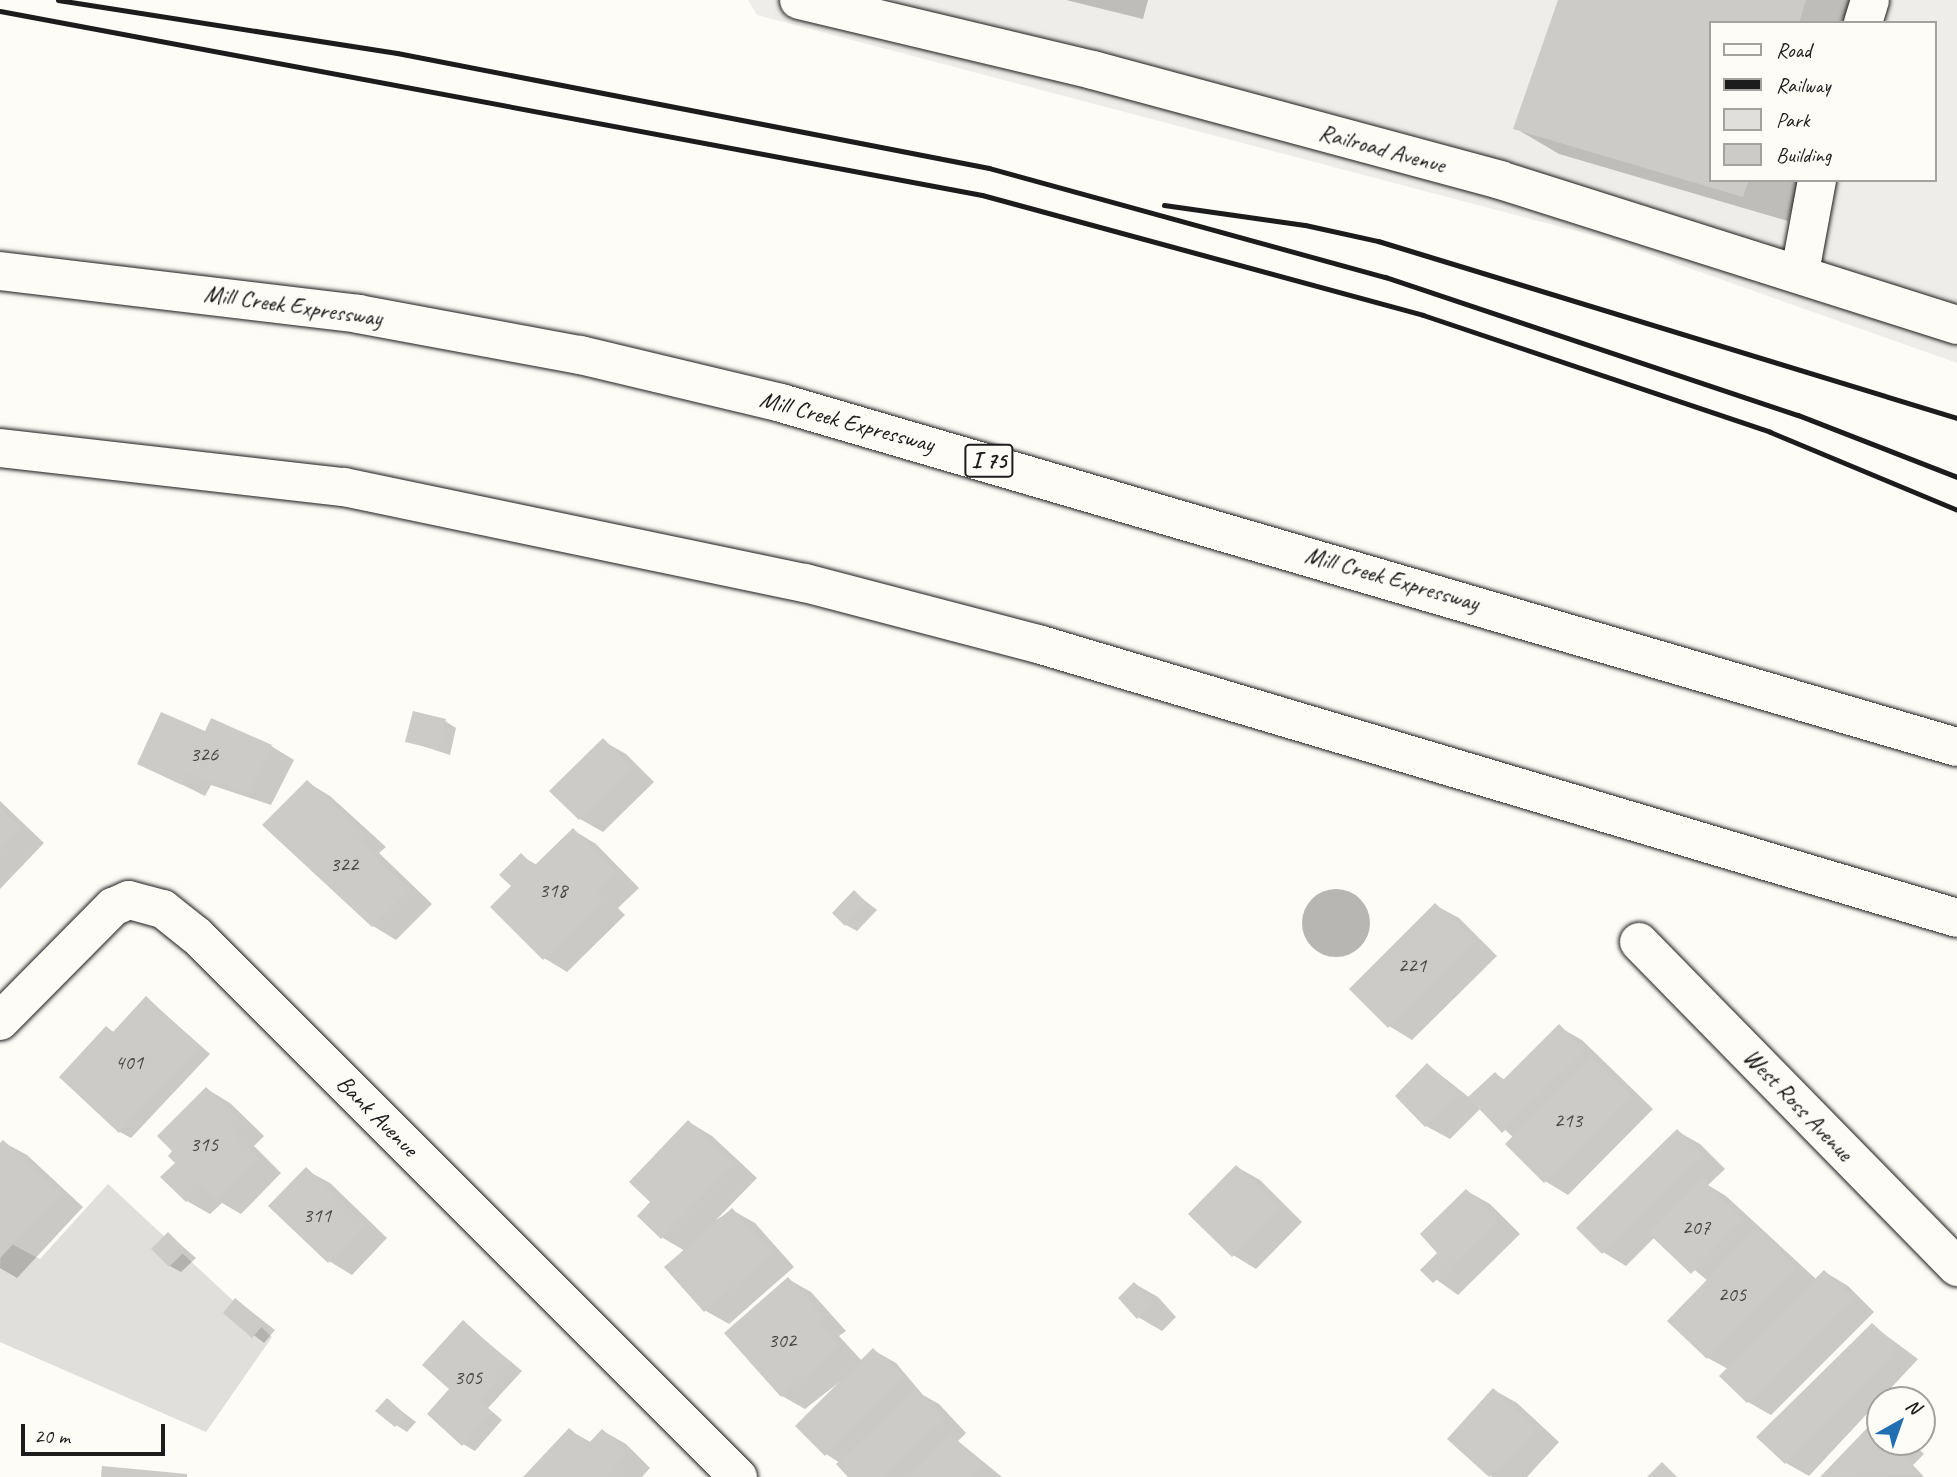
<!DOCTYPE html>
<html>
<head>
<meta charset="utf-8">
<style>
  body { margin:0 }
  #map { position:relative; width:1957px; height:1477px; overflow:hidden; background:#fdfcf7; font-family:Caveat,sans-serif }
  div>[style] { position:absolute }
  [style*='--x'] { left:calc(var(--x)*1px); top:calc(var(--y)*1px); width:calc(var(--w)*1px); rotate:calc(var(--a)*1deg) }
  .built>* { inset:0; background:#eeede9 }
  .green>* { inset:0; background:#e0dfdb }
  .water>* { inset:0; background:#b7b6b2 }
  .round { border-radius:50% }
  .shadow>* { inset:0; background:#0003 }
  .building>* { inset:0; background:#cccbc8 }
  .roads { filter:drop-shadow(0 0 2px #1c1c1c) drop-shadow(0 0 2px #1c1c1c) }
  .minor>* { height:38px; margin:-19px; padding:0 19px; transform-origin:19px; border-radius:19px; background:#fdfcf7 }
  .highway>* { height:38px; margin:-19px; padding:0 19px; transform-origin:19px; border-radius:19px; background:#fdfcf7 }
  .rail>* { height:5px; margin:-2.5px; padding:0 2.5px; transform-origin:2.5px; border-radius:2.5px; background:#1c1c1c }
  span { translate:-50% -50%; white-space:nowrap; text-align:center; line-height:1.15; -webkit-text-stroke:5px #fdfcf7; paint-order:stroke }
  .number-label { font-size:21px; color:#484847 }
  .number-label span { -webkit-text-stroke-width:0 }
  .shield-label span { padding:2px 5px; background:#fdfcf7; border:2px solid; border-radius:5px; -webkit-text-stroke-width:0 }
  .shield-label { font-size:23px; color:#1c1c1c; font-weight:700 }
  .street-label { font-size:24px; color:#1c1c1c }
  .legend { position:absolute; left:1709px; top:21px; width:228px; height:161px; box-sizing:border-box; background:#fdfcf7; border:2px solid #a3a29f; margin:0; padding:9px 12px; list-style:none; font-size:21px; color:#1c1c1c }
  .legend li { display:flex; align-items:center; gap:14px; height:35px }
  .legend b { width:35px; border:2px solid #a3a29f }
  .north { position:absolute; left:1866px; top:1386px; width:70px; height:70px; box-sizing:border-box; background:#fdfcf7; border:2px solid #a3a29f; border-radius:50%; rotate:40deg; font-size:19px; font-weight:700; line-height:28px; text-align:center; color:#1c1c1c }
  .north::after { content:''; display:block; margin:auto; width:24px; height:32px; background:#1f6fb2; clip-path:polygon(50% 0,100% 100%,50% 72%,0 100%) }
  .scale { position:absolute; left:21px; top:1424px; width:144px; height:32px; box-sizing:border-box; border:4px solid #1c1c1c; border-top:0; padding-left:9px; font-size:21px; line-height:24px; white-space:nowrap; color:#1c1c1c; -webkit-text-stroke:5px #fdfcf7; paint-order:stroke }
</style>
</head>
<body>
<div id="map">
  <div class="built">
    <div style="clip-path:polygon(evenodd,748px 0,1957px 0,1957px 363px,1607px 239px,757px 15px,748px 0,1710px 23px,1934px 23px,1934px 180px,1710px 180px,1710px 23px)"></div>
  </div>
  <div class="green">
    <div style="clip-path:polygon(108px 1184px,272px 1337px,206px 1432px,0 1342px,0 1238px,40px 1259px)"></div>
  </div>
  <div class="water">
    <div class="round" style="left:1302px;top:889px;width:68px;height:68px"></div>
  </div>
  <div class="shadow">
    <div style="clip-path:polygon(1066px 0,1148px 0,1143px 19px)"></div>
    <div style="clip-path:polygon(1560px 0,1858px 0,1851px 23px,1710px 23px,1710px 180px,1800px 180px,1788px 221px,1559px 154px,1515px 128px)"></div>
    <div style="clip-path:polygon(445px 721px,456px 728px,450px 755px,407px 741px)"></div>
    <div style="clip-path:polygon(205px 733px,271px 746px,294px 760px,271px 805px,211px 785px,205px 796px,139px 763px)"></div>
    <div style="clip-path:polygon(603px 741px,626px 754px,654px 782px,603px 832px,580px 819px)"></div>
    <div style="clip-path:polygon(307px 782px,330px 796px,386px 847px,379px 853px,432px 904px,396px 940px,373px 926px)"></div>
    <div style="clip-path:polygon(0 801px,44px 843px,0 889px)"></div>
    <div style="clip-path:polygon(573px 830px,596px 844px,639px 888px,618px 908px,625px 915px,567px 972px,544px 958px,521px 856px,537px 865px)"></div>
    <div style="clip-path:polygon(854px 892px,877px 910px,857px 931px,846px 925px)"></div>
    <div style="clip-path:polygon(1435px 905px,1459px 918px,1497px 956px,1412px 1040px,1389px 1026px)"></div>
    <div style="clip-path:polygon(147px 998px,210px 1054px,131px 1138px,120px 1132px,107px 1028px,115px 1033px)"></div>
    <div style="clip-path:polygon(1559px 1027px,1582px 1040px,1653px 1109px,1568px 1195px,1545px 1181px,1514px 1138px,1481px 1108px,1450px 1139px,1426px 1126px,1397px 1096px,1428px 1065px,1470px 1098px,1495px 1074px,1505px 1080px)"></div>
    <div style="clip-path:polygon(207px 1089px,230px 1103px,264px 1136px,254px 1146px,281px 1173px,241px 1214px,222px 1203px,210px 1214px,187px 1201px,177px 1163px)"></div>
    <div style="clip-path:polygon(689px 1122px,712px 1136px,757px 1178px,716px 1220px,732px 1210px,755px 1223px,794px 1267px,729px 1324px,706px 1311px,685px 1251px,663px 1238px,639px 1215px,653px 1202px)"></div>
    <div style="clip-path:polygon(1677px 1131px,1700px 1144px,1725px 1169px,1708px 1185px,1726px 1196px,1817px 1280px,1825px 1272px,1848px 1286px,1874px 1312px,1771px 1415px,1748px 1402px,1728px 1369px,1708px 1358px,1708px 1281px,1655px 1237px,1626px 1266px,1603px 1252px)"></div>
    <div style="clip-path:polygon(3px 1142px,27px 1155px,83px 1207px,17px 1278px,0 1268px)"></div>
    <div style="clip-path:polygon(1237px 1167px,1260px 1180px,1302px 1222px,1256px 1269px,1233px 1255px)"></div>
    <div style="clip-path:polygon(306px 1170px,330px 1183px,387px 1238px,352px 1275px,329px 1261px)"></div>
    <div style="clip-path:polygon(1467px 1191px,1490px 1204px,1520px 1234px,1458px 1295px,1423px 1270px,1440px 1253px)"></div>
    <div style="clip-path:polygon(168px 1234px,196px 1258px,181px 1272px,170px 1266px)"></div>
    <div style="clip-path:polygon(788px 1279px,811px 1292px,846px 1331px,839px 1336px,862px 1361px,873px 1350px,896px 1363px,923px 1395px,939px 1404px,966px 1433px,958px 1441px,1002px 1477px,851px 1477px,840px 1463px,826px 1454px,842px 1380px,805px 1409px,782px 1396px)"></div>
    <div style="clip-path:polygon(1135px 1284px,1158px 1297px,1176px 1317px,1162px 1331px,1138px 1317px)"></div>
    <div style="clip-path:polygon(236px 1300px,275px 1330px,264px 1343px,225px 1313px)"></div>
    <div style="clip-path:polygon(463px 1322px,522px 1371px,488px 1408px,502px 1420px,475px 1451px,463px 1444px,452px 1389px)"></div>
    <div style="clip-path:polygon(1872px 1325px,1918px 1359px,1809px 1476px,1786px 1463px)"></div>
    <div style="clip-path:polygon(1494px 1390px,1517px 1403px,1559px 1442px,1527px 1477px,1492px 1477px,1450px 1439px)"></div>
    <div style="clip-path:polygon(387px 1400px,416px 1422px,407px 1432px,396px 1425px)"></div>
    <div style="clip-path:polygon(1870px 1427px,1880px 1433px,1880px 1442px,1912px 1442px,1924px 1454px,1913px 1465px,1924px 1477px,1822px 1477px)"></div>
    <div style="clip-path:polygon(569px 1430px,592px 1443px,603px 1431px,626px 1444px,650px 1468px,642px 1477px,526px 1477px)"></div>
  </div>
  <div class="building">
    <div style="clip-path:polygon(1558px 0,1806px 0,1799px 23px,1710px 23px,1710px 180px,1749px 180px,1743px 197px,1513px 129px)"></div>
    <div style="clip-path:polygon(413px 711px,446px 719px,439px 750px,405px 742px)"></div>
    <div style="clip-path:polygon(161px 712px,205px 731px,211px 718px,272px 745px,248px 793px,187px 773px,182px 785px,137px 764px)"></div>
    <div style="clip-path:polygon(603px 738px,632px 768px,579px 820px,549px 791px)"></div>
    <div style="clip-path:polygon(307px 780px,364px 833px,357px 839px,410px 890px,372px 927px,262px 825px)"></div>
    <div style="clip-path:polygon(0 808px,21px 828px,0 851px)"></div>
    <div style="clip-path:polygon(573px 828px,617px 873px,596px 894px,603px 901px,543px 960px,490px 907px,511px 886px,499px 875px,521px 853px,534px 866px)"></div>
    <div style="clip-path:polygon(854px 890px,867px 903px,845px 926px,832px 913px)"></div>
    <div style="clip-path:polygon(1435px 903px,1475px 941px,1388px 1028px,1349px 989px)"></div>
    <div style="clip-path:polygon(146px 996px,199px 1047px,119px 1133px,59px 1077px,106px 1026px,113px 1032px)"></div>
    <div style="clip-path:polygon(1559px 1024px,1585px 1051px,1502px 1133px,1468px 1097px,1495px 1072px,1503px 1080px)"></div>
    <div style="clip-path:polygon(1591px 1057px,1630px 1095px,1544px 1183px,1505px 1144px)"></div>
    <div style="clip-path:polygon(1427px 1063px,1459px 1094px,1425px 1127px,1395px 1096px)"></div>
    <div style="clip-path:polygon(206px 1087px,242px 1122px,232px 1132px,259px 1158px,216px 1202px,202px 1186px,186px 1202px,160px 1177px,175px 1163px,168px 1156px,172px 1151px,157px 1136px)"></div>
    <div style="clip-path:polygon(688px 1120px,734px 1164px,661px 1239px,637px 1216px,650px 1202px,629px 1182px)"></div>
    <div style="clip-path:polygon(1677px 1129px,1703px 1155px,1602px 1254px,1576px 1228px)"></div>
    <div style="clip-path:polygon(3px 1140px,61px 1193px,0 1258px,0 1143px)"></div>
    <div style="clip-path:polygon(1236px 1165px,1280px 1207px,1232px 1257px,1188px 1214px)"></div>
    <div style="clip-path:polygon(306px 1167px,365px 1224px,328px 1263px,268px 1206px)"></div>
    <div style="clip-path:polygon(1702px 1180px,1743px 1219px,1691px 1274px,1649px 1234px)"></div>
    <div style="clip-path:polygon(1466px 1189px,1498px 1220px,1433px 1283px,1420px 1270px,1437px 1253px,1420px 1234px)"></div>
    <div style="clip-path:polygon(732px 1208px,772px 1253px,704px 1312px,664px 1267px)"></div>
    <div style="clip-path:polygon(1757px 1228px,1796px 1267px,1707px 1359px,1667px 1321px)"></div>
    <div style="clip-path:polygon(168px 1232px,186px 1250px,169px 1267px,151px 1249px)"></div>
    <div style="clip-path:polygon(1824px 1270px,1852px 1297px,1747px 1403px,1719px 1376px)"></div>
    <div style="clip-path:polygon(788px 1277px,824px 1317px,817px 1322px,839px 1346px,781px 1397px,724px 1333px)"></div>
    <div style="clip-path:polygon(1134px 1282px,1154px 1302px,1137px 1319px,1118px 1298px)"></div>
    <div style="clip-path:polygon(235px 1298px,265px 1323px,252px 1338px,223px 1313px)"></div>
    <div style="clip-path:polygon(463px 1320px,511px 1364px,478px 1401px,492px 1413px,462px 1446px,427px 1414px,449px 1389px,422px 1365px)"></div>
    <div style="clip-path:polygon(1872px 1323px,1896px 1345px,1889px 1357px,1785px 1464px,1756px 1437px)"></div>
    <div style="clip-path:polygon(873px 1348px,903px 1378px,825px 1456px,795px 1426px)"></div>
    <div style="clip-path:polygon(1493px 1388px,1537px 1428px,1489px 1477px,1447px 1439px)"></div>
    <div style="clip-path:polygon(915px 1389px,944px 1419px,883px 1477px,848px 1477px,836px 1464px)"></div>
    <div style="clip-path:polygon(387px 1398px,406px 1415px,395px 1427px,375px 1411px)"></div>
    <div style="clip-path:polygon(1870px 1425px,1880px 1435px,1880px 1442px,1909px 1442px,1914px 1447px,1903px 1458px,1919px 1474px,1820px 1477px)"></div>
    <div style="clip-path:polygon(569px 1428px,588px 1444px,602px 1429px,628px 1453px,612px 1471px,618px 1477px,523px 1477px)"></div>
    <div style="clip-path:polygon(950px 1435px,982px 1464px,970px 1477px,910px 1477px)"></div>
    <div style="clip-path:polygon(1662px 1462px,1677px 1477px,1647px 1477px)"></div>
    <div style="clip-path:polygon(102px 1466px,187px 1474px,187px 1477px,101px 1477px)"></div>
  </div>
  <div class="roads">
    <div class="minor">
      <div style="--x:799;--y:0;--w:302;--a:13.4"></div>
      <div style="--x:1093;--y:70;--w:422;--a:15.1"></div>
      <div style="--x:1500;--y:180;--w:479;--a:17.6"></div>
      <div style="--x:1863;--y:23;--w:24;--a:-73"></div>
      <div style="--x:1800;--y:272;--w:94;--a:-79.5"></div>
      <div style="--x:1639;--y:942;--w:455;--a:45.6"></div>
      <div style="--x:0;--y:1021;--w:161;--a:-45.3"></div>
      <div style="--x:113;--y:907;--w:17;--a:-24"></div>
      <div style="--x:129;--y:900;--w:35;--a:15"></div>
      <div style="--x:163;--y:909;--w:43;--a:38.5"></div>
      <div style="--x:197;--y:936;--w:765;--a:45"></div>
    </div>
    <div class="highway">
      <div style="--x:0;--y:271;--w:361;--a:6.8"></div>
      <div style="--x:358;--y:314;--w:226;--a:10.5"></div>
      <div style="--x:580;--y:355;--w:207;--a:13.4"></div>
      <div style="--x:781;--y:403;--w:1225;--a:16.31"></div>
      <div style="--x:0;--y:448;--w:346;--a:6.5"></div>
      <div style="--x:344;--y:487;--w:471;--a:11.8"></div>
      <div style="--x:805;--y:583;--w:241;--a:14.7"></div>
      <div style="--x:1038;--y:644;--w:959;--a:16.6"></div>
    </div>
  </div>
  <div class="rail">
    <div style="--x:58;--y:0;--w:343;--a:8.9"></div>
    <div style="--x:397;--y:53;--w:603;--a:10.99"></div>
    <div style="--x:989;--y:168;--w:411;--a:15.4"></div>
    <div style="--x:1385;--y:277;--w:435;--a:18.5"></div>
    <div style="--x:1798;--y:415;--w:171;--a:21.3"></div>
    <div style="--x:0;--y:11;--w:999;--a:10.61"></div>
    <div style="--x:982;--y:195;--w:457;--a:15.2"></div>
    <div style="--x:1423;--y:315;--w:366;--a:18.6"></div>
    <div style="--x:1770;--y:432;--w:203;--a:22.6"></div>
    <div style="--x:1164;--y:205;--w:142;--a:8.1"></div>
    <div style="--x:1305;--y:225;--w:75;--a:12.4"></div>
    <div style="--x:1378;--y:241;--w:605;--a:17"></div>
  </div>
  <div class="number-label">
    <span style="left:204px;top:754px">326</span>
    <span style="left:344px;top:864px">322</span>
    <span style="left:553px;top:890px">318</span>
    <span style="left:1412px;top:965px">221</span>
    <span style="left:129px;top:1062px">401</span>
    <span style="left:1568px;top:1120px">213</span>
    <span style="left:204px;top:1144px">315</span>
    <span style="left:317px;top:1215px">311</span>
    <span style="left:1696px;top:1227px">207</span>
    <span style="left:1732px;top:1294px">205</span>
    <span style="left:782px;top:1340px">302</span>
    <span style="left:468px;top:1377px">305</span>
  </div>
  <div class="shield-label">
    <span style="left:989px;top:461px">I 75</span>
  </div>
  <div class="street-label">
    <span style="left:1382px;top:149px;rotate:15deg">Railroad Avenue</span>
    <span style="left:293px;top:306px;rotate:8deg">Mill Creek Expressway</span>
    <span style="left:847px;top:422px;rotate:15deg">Mill Creek Expressway</span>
    <span style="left:1392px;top:579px;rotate:16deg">Mill Creek Expressway</span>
    <span style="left:1798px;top:1105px;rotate:46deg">West Ross Avenue</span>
    <span style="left:377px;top:1116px;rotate:45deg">Bank Avenue</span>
  </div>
  <ul class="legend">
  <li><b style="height:9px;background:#fdfcf7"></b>Road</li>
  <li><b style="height:9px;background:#1c1c1c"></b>Railway</li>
  <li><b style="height:19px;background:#e0dfdb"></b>Park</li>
  <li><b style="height:19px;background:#cccbc8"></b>Building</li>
  </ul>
  <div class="north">N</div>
  <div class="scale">20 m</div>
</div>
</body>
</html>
